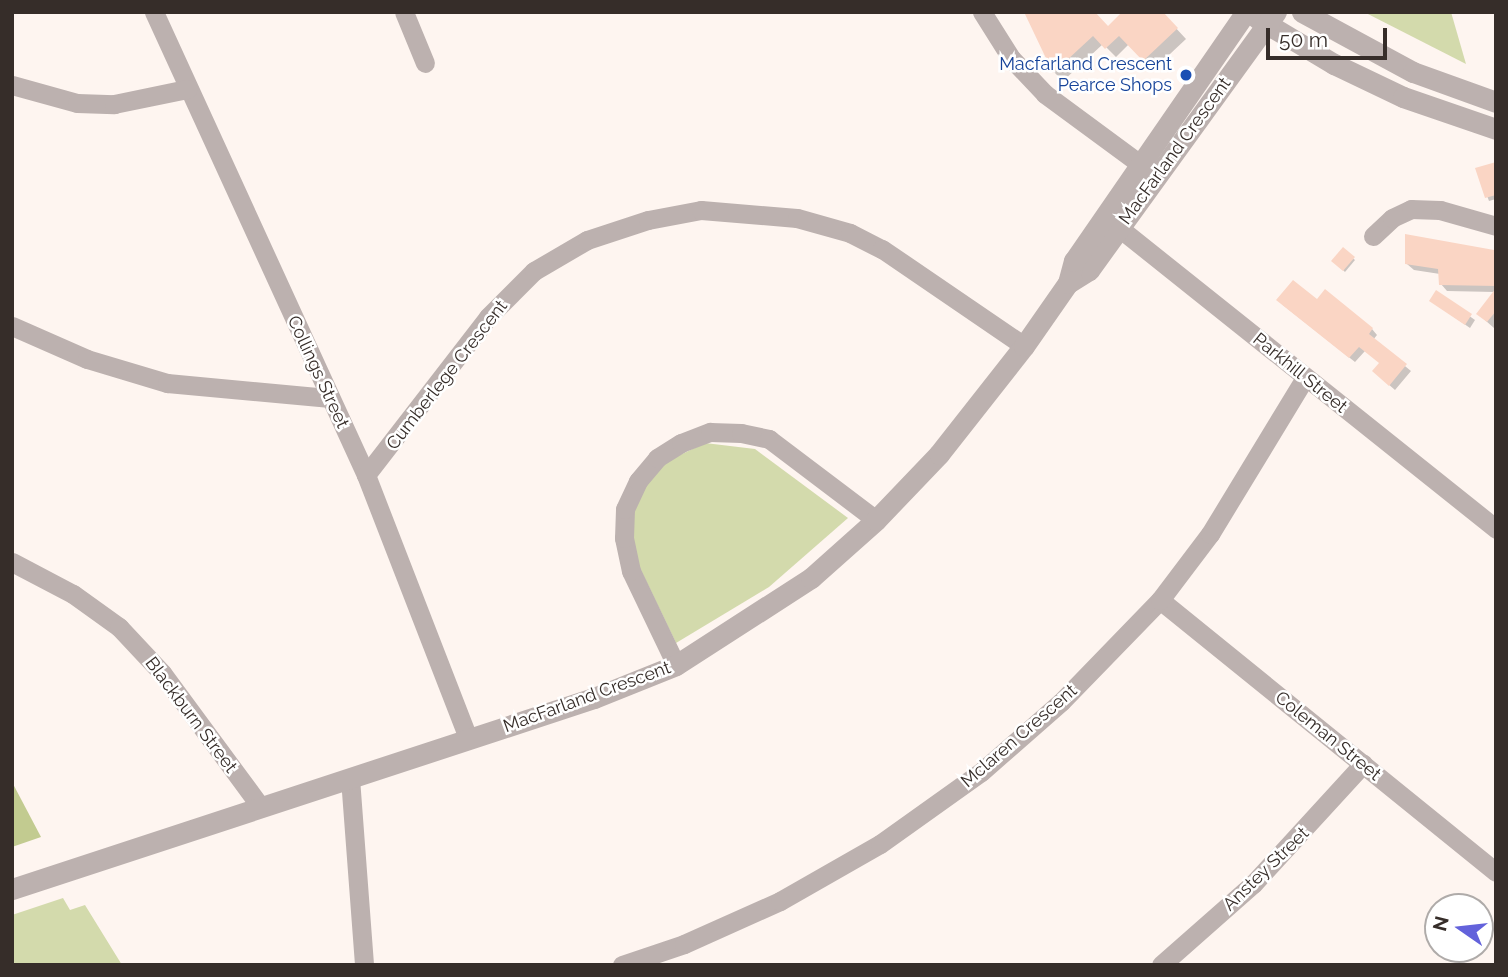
<!DOCTYPE html>
<html>
<head>
<meta charset="utf-8">
<style>
  body { margin:0 }
  #map { position:relative; width:1508px; height:977px; overflow:hidden; background:#fef5f0; font-family:Raleway,sans-serif }
  div>[style] { position:absolute }
  [style*='--x'] { left:calc(var(--x)*1px); top:calc(var(--y)*1px); width:calc(var(--w)*1px); rotate:calc(var(--a)*1deg) }
  .green>* { inset:0; background:#d3daac }
  .forest>* { inset:0; background:#c2cb90 }
  .shadow>* { inset:0; background:#0003 }
  .building>* { inset:0; background:#fad5c4 }
  .minor>* { height:19px; margin:-9.5px; padding:0 9.5px; transform-origin:9.5px; border-radius:9.5px; background:#bcb1af }
  .tertiary>* { height:21px; margin:-10.5px; padding:0 10.5px; transform-origin:10.5px; border-radius:10.5px; background:#bcb1af }
  .dots>* { width:19px; height:19px; translate:-50% -50%; box-sizing:border-box; border:4px solid #fff; border-radius:50% }
  span { translate:-50% -50%; white-space:nowrap; text-align:center; line-height:1.15; -webkit-text-stroke:5px #fff; paint-order:stroke }
  .transit-label { font-size:18px; color:#164399 }
  .right { translate:-100% -50%; text-align:right }
  .street-label { font-size:18px; color:#362d29 }
  .frame { position:absolute; inset:0; border:14px solid #362d29; pointer-events:none }
  .north { position:absolute; left:1424px; top:893px; width:70px; height:70px; box-sizing:border-box; background:#fff; border:2px solid #afaba9; border-radius:50%; rotate:284deg; font-size:19px; font-weight:700; line-height:28px; text-align:center; color:#362d29 }
  .north::after { content:''; display:block; margin:auto; width:24px; height:32px; background:#6362db; clip-path:polygon(50% 0,100% 100%,50% 72%,0 100%) }
  .scale { position:absolute; left:1266px; top:28px; width:121px; height:32px; box-sizing:border-box; border:4px solid #362d29; border-top:0; padding-left:9px; font-size:21px; line-height:24px; white-space:nowrap; color:#362d29; -webkit-text-stroke:5px #fff; paint-order:stroke }
</style>
</head>
<body>
<div id="map">
  <div class="green">
    <div style="clip-path:polygon(1364px 12px,1451px 12px,1466px 64px)"></div>
    <div style="clip-path:polygon(705px 443px,755px 449px,848px 518px,769px 587px,676px 643px,637px 562px,631px 534px,632px 509px,659px 465px)"></div>
    <div style="clip-path:polygon(63px 898px,70px 910px,85px 905px,122px 965px,12px 965px,12px 915px)"></div>
  </div>
  <div class="forest">
    <div style="clip-path:polygon(12px 782px,41px 837px,12px 847px)"></div>
  </div>
  <div class="shadow">
    <div style="clip-path:polygon(1026px 12px,1108px 28px,1161px 12px,1186px 39px,1154px 69px,1129px 44px,1116px 57px,1103px 44px,1063px 81px,1054px 72px)"></div>
    <div style="clip-path:polygon(1496px 164px,1496px 199px,1489px 201px,1477px 169px)"></div>
    <div style="clip-path:polygon(1407px 236px,1496px 253px,1496px 326px,1494px 328px,1478px 314px,1495px 292px,1447px 291px,1441px 284px,1440px 274px,1414px 270px,1407px 264px)"></div>
    <div style="clip-path:polygon(1343px 250px,1355px 260px,1345px 272px,1333px 261px)"></div>
    <div style="clip-path:polygon(1325px 291px,1372px 329px,1377px 335px,1373px 340px,1411px 371px,1395px 390px,1380px 377px,1381px 363px,1365px 351px,1355px 362px,1283px 305px,1317px 302px)"></div>
    <div style="clip-path:polygon(1437px 293px,1475px 320px,1470px 328px,1431px 301px)"></div>
  </div>
  <div class="building">
    <div style="clip-path:polygon(1024px 12px,1095px 12px,1108px 26px,1122px 12px,1163px 12px,1178px 28px,1143px 61px,1119px 36px,1105px 49px,1093px 36px,1053px 73px)"></div>
    <div style="clip-path:polygon(1496px 162px,1496px 195px,1485px 198px,1475px 168px)"></div>
    <div style="clip-path:polygon(1405px 234px,1494px 250px,1496px 286px,1439px 285px,1438px 269px,1405px 264px)"></div>
    <div style="clip-path:polygon(1343px 247px,1355px 257px,1343px 271px,1331px 261px)"></div>
    <div style="clip-path:polygon(1293px 280px,1317px 299px,1325px 289px,1373px 328px,1369px 334px,1407px 364px,1389px 386px,1372px 371px,1379px 363px,1359px 347px,1349px 358px,1276px 300px)"></div>
    <div style="clip-path:polygon(1496px 288px,1496px 311px,1487px 322px,1476px 314px)"></div>
    <div style="clip-path:polygon(1436px 290px,1472px 314px,1465px 325px,1429px 301px)"></div>
  </div>
  <div class="minor">
    <div style="--x:154;--y:12;--w:509;--a:65.4"></div>
    <div style="--x:366;--y:475;--w:282;--a:68.8"></div>
    <div style="--x:404;--y:12;--w:55;--a:67.6"></div>
    <div style="--x:982;--y:12;--w:54;--a:57.8"></div>
    <div style="--x:1011;--y:58;--w:50;--a:46.6"></div>
    <div style="--x:1045;--y:94;--w:133;--a:36.4"></div>
    <div style="--x:12;--y:85;--w:67;--a:15.5"></div>
    <div style="--x:77;--y:103;--w:37;--a:2"></div>
    <div style="--x:114;--y:104;--w:75;--a:-11.6"></div>
    <div style="--x:1108;--y:219;--w:497;--a:38.6"></div>
    <div style="--x:1373;--y:236;--w:26;--a:-43"></div>
    <div style="--x:1392;--y:218;--w:21;--a:-25"></div>
    <div style="--x:1411;--y:209;--w:29;--a:2"></div>
    <div style="--x:1440;--y:210;--w:58;--a:15.9"></div>
    <div style="--x:12;--y:326;--w:82;--a:23.7"></div>
    <div style="--x:87;--y:359;--w:84;--a:16.7"></div>
    <div style="--x:167;--y:383;--w:164;--a:5.3"></div>
    <div style="--x:366;--y:475;--w:200;--a:-52.3"></div>
    <div style="--x:488;--y:317;--w:65;--a:-45"></div>
    <div style="--x:534;--y:271;--w:61;--a:-30.3"></div>
    <div style="--x:587;--y:240;--w:64;--a:-18.2"></div>
    <div style="--x:648;--y:220;--w:54;--a:-10.7"></div>
    <div style="--x:701;--y:210;--w:96;--a:4.8"></div>
    <div style="--x:797;--y:218;--w:55;--a:15.8"></div>
    <div style="--x:850;--y:233;--w:36;--a:27"></div>
    <div style="--x:882;--y:249;--w:172;--a:34.3"></div>
    <div style="--x:12;--y:562;--w:69;--a:27.7"></div>
    <div style="--x:73;--y:594;--w:57;--a:35.7"></div>
    <div style="--x:119;--y:627;--w:63;--a:46.9"></div>
    <div style="--x:162;--y:673;--w:165;--a:53.6"></div>
    <div style="--x:1160;--y:600;--w:432;--a:39"></div>
    <div style="--x:676;--y:665;--w:104;--a:-115.6"></div>
    <div style="--x:631;--y:571;--w:34;--a:-102"></div>
    <div style="--x:624;--y:538;--w:29;--a:-88"></div>
    <div style="--x:625;--y:509;--w:31;--a:-65"></div>
    <div style="--x:638;--y:481;--w:30;--a:-50"></div>
    <div style="--x:657;--y:458;--w:28;--a:-32"></div>
    <div style="--x:681;--y:443;--w:31;--a:-21"></div>
    <div style="--x:710;--y:432;--w:31;--a:2"></div>
    <div style="--x:741;--y:433;--w:29;--a:12"></div>
    <div style="--x:769;--y:439;--w:134;--a:37.1"></div>
    <div style="--x:350;--y:778;--w:188;--a:85.7"></div>
    <div style="--x:622;--y:965;--w:65;--a:-18.7"></div>
    <div style="--x:684;--y:944;--w:105;--a:-24.1"></div>
    <div style="--x:780;--y:901;--w:115;--a:-29.7"></div>
    <div style="--x:880;--y:844;--w:124;--a:-35.5"></div>
    <div style="--x:981;--y:772;--w:106;--a:-41.2"></div>
    <div style="--x:1061;--y:702;--w:142;--a:-45.9"></div>
    <div style="--x:1160;--y:600;--w:83;--a:-52.9"></div>
    <div style="--x:1210;--y:534;--w:183;--a:-58.7"></div>
    <div style="--x:1161;--y:965;--w:123;--a:-41.4"></div>
    <div style="--x:1253;--y:884;--w:163;--a:-47.5"></div>
  </div>
  <div class="tertiary">
    <div style="--x:1302;--y:12;--w:126;--a:28.4"></div>
    <div style="--x:1413;--y:72;--w:88;--a:19.9"></div>
    <div style="--x:1257;--y:18;--w:90;--a:30.9"></div>
    <div style="--x:1334;--y:64;--w:76;--a:25.6"></div>
    <div style="--x:1403;--y:97;--w:98;--a:19"></div>
    <div style="--x:1068;--y:283;--w:25;--a:-32"></div>
    <div style="--x:1089;--y:270;--w:319;--a:-54.1"></div>
    <div style="--x:12;--y:889;--w:613;--a:-18.17"></div>
    <div style="--x:594;--y:698;--w:88;--a:-21.9"></div>
    <div style="--x:676;--y:665;--w:161;--a:-32.8"></div>
    <div style="--x:811;--y:578;--w:87;--a:-41.7"></div>
    <div style="--x:876;--y:520;--w:91;--a:-46.3"></div>
    <div style="--x:939;--y:454;--w:137;--a:-51.8"></div>
    <div style="--x:1024;--y:346;--w:77;--a:-55.1"></div>
    <div style="--x:1068;--y:283;--w:23;--a:-75"></div>
    <div style="--x:1074;--y:261;--w:303;--a:-55.4"></div>
  </div>
  <div class="dots">
    <div style="left:1186px;top:75px;background:#1a4fb4"></div>
  </div>
  <div class="transit-label">
    <span class="right" style="left:1172px;top:75px">Macfarland Crescent<br>Pearce Shops</span>
  </div>
  <div class="street-label">
    <span style="left:1175px;top:151px;rotate:-54deg">MacFarland Crescent</span>
    <span style="left:318px;top:372px;rotate:65deg">Collings Street</span>
    <span style="left:1300px;top:373px;rotate:39deg">Parkhill Street</span>
    <span style="left:447px;top:375px;rotate:-52deg">Cumberlege Crescent</span>
    <span style="left:587px;top:697px;rotate:-20deg">MacFarland Crescent</span>
    <span style="left:191px;top:715px;rotate:53deg">Blackburn Street</span>
    <span style="left:1019px;top:736px;rotate:-41deg">Mclaren Crescent</span>
    <span style="left:1328px;top:736px;rotate:39deg">Coleman Street</span>
    <span style="left:1266px;top:869px;rotate:-44deg">Anstey Street</span>
  </div>
  <div class="frame"></div>
  <div class="north">N</div>
  <div class="scale">50 m</div>
</div>
</body>
</html>
